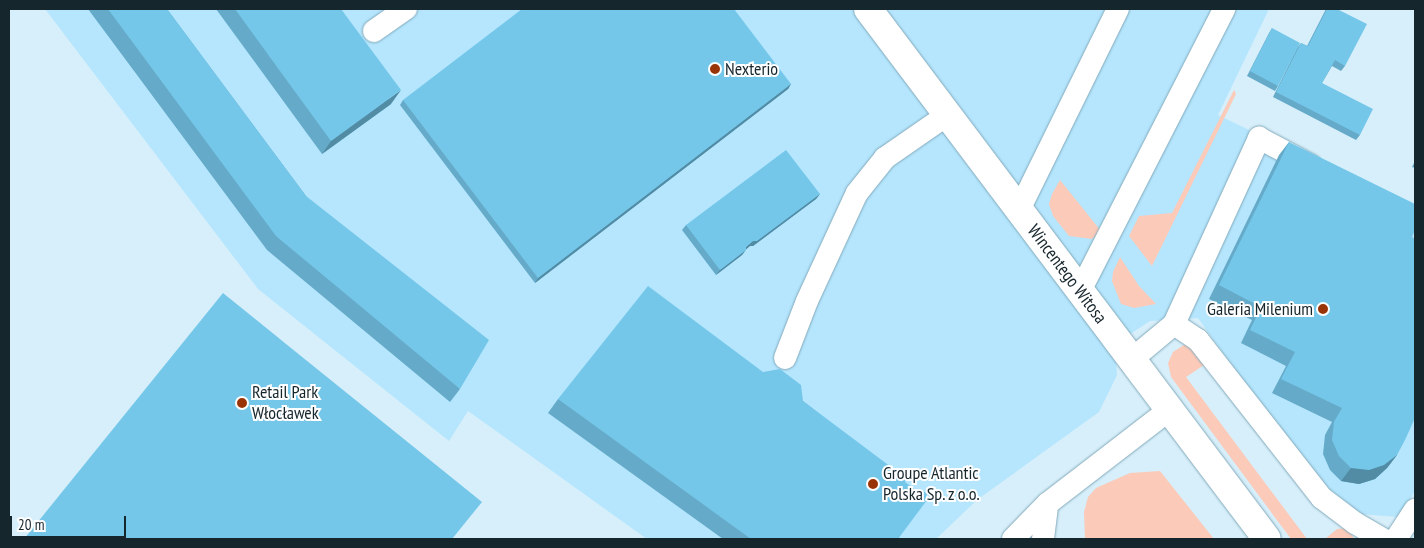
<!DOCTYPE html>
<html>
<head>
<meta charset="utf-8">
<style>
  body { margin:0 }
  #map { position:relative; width:1424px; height:548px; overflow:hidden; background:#d7effa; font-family:"PT Sans Narrow",sans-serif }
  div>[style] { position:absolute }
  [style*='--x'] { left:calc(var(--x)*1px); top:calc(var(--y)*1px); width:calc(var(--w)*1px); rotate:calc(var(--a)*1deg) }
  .built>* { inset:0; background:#b5e6fd }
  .green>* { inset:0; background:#fccab9 }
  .roads { filter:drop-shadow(0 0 1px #82a9bb) drop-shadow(0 0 1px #82a9bb) }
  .service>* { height:22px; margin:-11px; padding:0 11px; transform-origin:11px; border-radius:11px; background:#fff }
  .minor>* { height:28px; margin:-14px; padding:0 14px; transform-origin:14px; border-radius:14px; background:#fff }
  .wall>* { inset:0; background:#65abc9 }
  .shaded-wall>* { inset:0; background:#528ba4 }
  .building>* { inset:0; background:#75c7ea }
  .dots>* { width:14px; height:14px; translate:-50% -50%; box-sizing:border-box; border:2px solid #fff; border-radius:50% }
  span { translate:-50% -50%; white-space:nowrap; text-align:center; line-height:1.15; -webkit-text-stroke:4px #fff; paint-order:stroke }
  .poi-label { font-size:18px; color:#16262d }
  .left { translate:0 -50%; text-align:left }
  .right { translate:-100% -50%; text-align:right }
  .street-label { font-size:18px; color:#16262d }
  .frame { position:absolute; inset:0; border:10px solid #16262d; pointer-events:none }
  .scale { position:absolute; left:10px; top:516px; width:116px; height:22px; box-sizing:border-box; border:2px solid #16262d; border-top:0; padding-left:6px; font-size:15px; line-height:18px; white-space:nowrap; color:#16262d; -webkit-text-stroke:4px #fff; paint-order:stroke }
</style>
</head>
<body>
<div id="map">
  <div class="built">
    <div style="clip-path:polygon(45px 9px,1269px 9px,1218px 115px,1415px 210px,1415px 491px,1399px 517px,1360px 514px,1316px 484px,1198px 318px,1150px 321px,1115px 344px,1117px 375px,1099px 412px,977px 500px,936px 539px,647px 539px,468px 411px,449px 441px,258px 289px)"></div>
  </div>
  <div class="green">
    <div style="clip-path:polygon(1234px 90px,1236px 94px,1152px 266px,1129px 236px,1139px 216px,1172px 213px)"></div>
    <div style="clip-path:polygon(1060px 180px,1101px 231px,1092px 239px,1069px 236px,1053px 216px,1049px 204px,1052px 194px)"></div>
    <div style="clip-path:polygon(1120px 257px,1139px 286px,1156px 304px,1134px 308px,1121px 304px,1112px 281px,1113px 272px)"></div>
    <div style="clip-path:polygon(1187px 343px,1207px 363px,1186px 377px,1307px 539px,1291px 539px,1171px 377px,1168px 363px,1173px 352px)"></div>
    <div style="clip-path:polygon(1160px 471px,1214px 539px,1085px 539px,1084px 512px,1088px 497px,1096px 488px,1130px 473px)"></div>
    <div style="clip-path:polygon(1346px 528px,1355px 539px,1325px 539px,1337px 529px)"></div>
  </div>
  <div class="roads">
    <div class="service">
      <div style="--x:374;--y:31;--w:39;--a:-35"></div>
      <div style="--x:1019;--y:210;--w:224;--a:-63.8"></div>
      <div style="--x:1080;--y:291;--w:317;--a:-62.9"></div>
      <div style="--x:1174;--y:324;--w:205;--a:-65.4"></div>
      <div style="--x:1259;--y:138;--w:58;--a:27.9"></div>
      <div style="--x:785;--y:358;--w:61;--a:-68.9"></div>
      <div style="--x:807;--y:301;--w:119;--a:-65.2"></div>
      <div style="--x:857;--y:193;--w:45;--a:-51.3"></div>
      <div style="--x:885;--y:158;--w:75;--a:-34.7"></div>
      <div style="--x:1131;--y:360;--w:56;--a:-39.9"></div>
      <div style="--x:1174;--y:324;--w:29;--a:34"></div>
      <div style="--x:1198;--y:340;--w:201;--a:51.9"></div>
      <div style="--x:1322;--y:498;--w:41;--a:37.1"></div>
      <div style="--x:1355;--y:523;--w:32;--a:30"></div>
      <div style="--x:1013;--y:539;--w:49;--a:-45.8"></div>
      <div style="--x:1043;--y:539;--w:35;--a:-83"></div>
      <div style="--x:1047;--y:504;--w:154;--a:-37.6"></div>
      <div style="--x:1396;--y:539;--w:35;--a:-57"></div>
    </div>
    <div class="minor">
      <div style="--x:868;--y:9;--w:663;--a:53.03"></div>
    </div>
  </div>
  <div class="wall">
    <div style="clip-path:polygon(88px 9px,167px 9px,306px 196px,460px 389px,450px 402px,267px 250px)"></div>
    <div style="clip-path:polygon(216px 9px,341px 9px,391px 104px,322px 154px)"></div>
    <div style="clip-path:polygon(1326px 9px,1337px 9px,1345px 66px,1341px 71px,1332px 66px,1322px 83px,1360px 135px,1356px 140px,1273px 97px,1297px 48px,1301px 43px,1307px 46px)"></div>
    <div style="clip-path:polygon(1272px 28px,1278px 86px,1275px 91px,1247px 76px,1269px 33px)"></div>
    <div style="clip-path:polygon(791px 84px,788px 89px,535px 283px,400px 105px,403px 100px)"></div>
    <div style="clip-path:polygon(1289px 142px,1412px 237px,1397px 455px,1387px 468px,1375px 479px,1359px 484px,1341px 481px,1330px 470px,1323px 454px,1325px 435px,1332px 422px,1272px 393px,1286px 366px,1241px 343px,1252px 320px,1209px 299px,1279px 155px)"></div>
    <div style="clip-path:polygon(1415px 161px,1415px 168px,1412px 167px)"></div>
    <div style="clip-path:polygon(820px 194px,816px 199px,753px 246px,750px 246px,746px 249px,742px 255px,716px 275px,682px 230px,686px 225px)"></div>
    <div style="clip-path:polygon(558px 399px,803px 401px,905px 482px,899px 539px,723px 539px,548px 413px)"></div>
  </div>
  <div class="shaded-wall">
    <div style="clip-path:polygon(791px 84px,788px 89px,535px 283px,538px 278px)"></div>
    <div style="clip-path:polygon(401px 90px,391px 104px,322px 154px,331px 141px)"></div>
    <div style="clip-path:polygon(820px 194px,816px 199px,753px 246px,750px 246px,743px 252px,746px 247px,753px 241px)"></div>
    <div style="clip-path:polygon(746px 250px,742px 255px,716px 275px,720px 270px)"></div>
    <div style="clip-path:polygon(1397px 455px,1387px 468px,1375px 479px,1359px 484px,1341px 481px,1351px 468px)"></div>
  </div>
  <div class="building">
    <div style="clip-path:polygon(108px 9px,167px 9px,306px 196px,489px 340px,460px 389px,276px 236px)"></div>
    <div style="clip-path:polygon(235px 9px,341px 9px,401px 90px,331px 141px)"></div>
    <div style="clip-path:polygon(522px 9px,734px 9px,791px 84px,538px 278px,403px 100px)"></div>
    <div style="clip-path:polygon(1327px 9px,1337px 9px,1367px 24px,1345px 66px,1335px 60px,1322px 83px,1373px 109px,1360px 135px,1276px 92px,1301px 43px,1308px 46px)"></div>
    <div style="clip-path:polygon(1272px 28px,1300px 43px,1278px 86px,1250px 71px)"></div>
    <div style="clip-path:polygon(1289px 142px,1415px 204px,1415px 230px,1412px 237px,1415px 239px,1415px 418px,1405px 440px,1397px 455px,1384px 465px,1369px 470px,1351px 468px,1339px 456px,1332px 440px,1334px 422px,1342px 408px,1281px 379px,1295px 352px,1250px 330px,1261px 307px,1219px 285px)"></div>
    <div style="clip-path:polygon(786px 150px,820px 194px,757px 241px,753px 241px,746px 247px,746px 250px,720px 270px,686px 225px)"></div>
    <div style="clip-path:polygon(648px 286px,763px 372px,780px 369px,801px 385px,803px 401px,907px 479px,905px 482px,921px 494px,923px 491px,930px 496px,898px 539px,751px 539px,558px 399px)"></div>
    <div style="clip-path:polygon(223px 293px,482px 502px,452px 539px,24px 539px)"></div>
  </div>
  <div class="dots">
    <div style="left:715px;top:69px;background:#993406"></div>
    <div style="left:1323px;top:309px;background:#993406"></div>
    <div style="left:242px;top:403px;background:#993406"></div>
    <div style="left:873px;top:484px;background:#993406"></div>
  </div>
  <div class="poi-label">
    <span class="left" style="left:725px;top:69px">Nexterio</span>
    <span class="right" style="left:1313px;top:309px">Galeria Milenium</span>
    <span class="left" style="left:252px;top:403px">Retail Park<br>Włocławek</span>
    <span class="left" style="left:883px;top:484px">Groupe Atlantic<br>Polska Sp. z o.o.</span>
  </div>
  <div class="street-label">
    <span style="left:1067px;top:274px;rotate:53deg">Wincentego Witosa</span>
  </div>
  <div class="frame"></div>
  <div class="scale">20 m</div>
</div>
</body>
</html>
